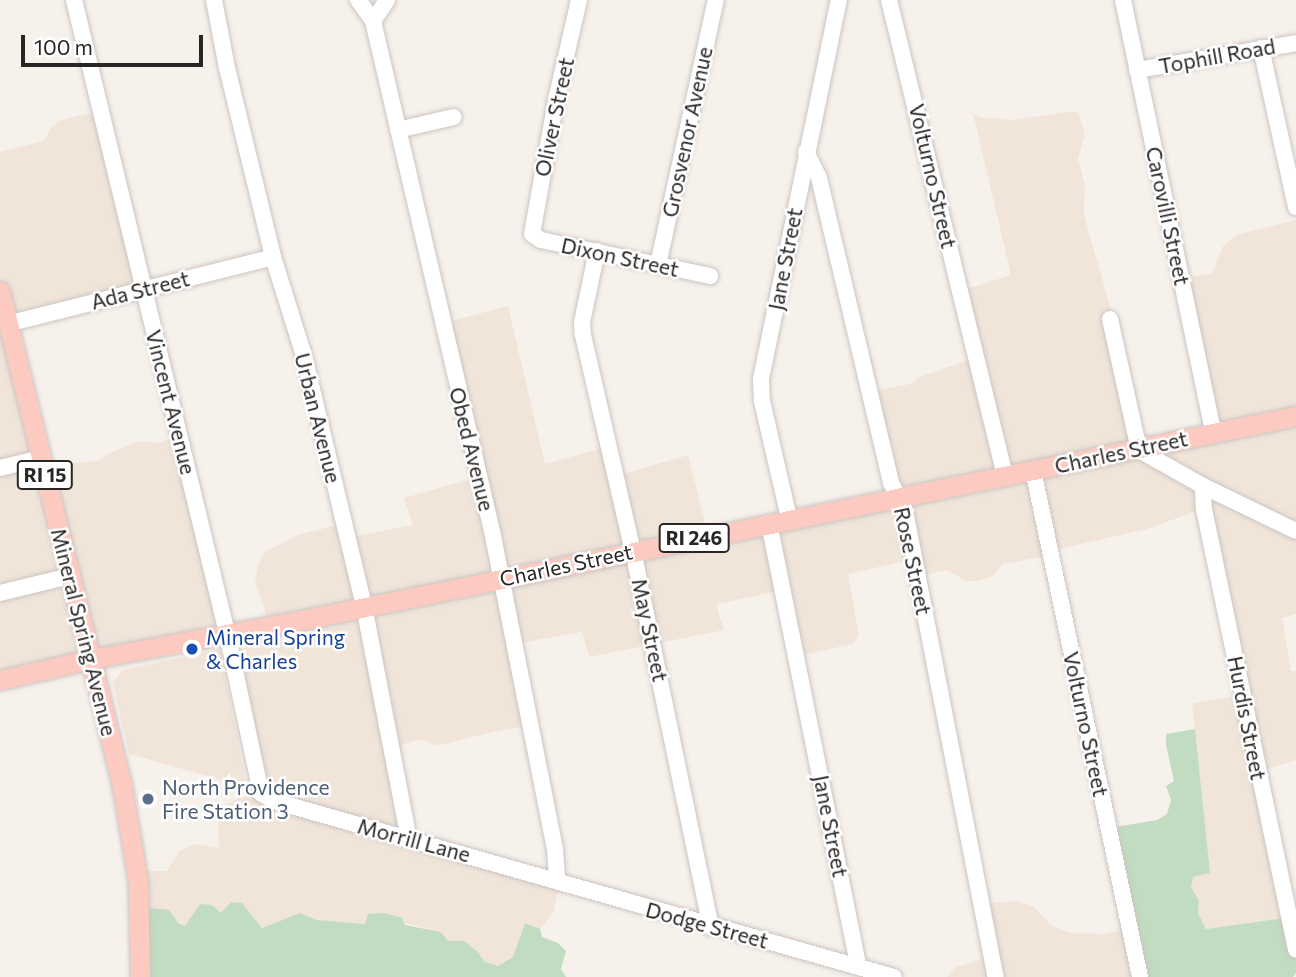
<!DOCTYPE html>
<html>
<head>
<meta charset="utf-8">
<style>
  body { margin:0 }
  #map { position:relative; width:1296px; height:977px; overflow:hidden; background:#f7f1ec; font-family:Commissioner,sans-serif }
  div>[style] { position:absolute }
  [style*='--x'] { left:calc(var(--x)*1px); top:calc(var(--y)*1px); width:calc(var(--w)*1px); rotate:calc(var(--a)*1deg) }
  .built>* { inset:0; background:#f1e5da }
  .green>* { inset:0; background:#c1dcc0 }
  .roads { filter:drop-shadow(0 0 2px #cbc5c1) drop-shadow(0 0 2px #cbc5c1) }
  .minor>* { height:16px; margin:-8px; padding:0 8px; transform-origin:8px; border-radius:8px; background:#fff }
  .major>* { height:19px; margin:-9.5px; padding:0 9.5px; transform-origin:9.5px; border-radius:9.5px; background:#fdcac1 }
  .dots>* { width:19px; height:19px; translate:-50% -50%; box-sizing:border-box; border:4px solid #fff; border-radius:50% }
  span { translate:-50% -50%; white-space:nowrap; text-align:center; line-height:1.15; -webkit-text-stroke:5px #fff; paint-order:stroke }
  .shield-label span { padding:2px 5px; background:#fff; border:2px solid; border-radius:5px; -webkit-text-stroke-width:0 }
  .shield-label { font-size:19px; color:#282624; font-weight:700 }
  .street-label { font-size:21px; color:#282624 }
  .transit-label { font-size:21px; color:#164399 }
  .left { translate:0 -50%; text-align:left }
  .service-label { font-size:21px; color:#4e5e75 }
  .scale { position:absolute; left:21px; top:35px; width:182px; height:32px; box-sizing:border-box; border:4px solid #282624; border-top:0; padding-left:9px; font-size:21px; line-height:24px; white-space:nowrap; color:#282624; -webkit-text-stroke:5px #fff; paint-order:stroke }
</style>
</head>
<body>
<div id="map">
  <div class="built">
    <div style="clip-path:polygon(103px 110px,146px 288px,15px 320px,49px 466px,100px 460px,107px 454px,140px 441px,157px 443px,182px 435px,228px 631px,269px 622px,255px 581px,258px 565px,265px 552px,298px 535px,344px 523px,351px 537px,413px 525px,404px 498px,482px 476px,448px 322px,508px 306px,545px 464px,602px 448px,612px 477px,688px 455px,708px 535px,896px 496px,874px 391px,910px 384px,919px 377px,978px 357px,963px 290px,1011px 275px,973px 113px,979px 117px,1012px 120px,1075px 111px,1079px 114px,1085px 134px,1078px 159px,1085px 185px,1084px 215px,1116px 327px,1141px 444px,1213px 433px,1186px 278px,1212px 273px,1223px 246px,1239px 234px,1296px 220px,1296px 614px,1282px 618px,1291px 671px,1296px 671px,1296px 760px,1263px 770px,1291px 917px,1206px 929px,1198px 913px,1199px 901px,1191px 887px,1193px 877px,1210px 873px,1192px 704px,1243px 694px,1208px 507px,1147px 529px,1055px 550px,1052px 555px,1003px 564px,993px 576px,978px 581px,966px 581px,947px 570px,918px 576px,910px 560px,848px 574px,859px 636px,853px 644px,802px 655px,784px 590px,716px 604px,724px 630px,589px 657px,582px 632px,520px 643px,533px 726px,506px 729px,444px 744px,434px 745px,420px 739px,395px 747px,414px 837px,560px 881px,553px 913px,540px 929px,525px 923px,513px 957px,499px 966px,485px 962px,477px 951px,464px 941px,448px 941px,441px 932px,368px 914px,365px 924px,317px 920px,300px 913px,262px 928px,242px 903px,231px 902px,224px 913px,185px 926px,142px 907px,140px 871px,167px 871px,179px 851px,196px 844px,219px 848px,218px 820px,225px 805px,238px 798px,262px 794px,230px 642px,0 680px,0 152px,43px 141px,52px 127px,61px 120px)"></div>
    <div style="clip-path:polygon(220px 649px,247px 787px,129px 754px,113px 682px,123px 670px)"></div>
    <div style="clip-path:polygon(1018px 901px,1034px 907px,1051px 925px,1069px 933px,1106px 934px,1125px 929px,1142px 977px,947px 977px,956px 967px,993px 956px,986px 903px)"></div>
  </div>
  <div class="green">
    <div style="clip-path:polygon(1195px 729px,1210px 873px,1193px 877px,1191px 887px,1199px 901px,1198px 913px,1206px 929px,1291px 917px,1296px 943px,1296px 973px,1293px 977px,1142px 977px,1115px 827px,1157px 820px,1167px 814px,1171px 800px,1166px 786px,1174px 781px,1166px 745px,1166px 734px)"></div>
    <div style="clip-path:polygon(231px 902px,242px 903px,262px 928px,300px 913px,317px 920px,365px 924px,368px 914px,384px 913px,402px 918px,405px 925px,441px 932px,448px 941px,464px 941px,477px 951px,485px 962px,498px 966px,513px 957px,525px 923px,540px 929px,542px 937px,558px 943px,566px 951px,561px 969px,566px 977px,142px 977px,142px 907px,169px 910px,178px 923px,185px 926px,200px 904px,212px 905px,221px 913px)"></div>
  </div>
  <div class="roads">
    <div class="minor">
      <div style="--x:74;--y:0;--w:651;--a:76.41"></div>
      <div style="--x:227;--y:633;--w:164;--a:78"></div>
      <div style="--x:261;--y:793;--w:15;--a:32"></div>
      <div style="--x:274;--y:801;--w:644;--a:15.85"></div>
      <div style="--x:214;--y:0;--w:69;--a:79.2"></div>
      <div style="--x:227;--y:68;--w:195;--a:76.3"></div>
      <div style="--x:273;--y:257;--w:104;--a:72.6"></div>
      <div style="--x:304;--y:356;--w:257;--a:76.5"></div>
      <div style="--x:364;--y:606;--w:237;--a:79.1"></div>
      <div style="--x:358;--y:0;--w:26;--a:54"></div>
      <div style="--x:373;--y:21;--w:524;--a:76.87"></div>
      <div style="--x:492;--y:531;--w:324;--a:78.8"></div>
      <div style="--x:555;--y:849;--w:31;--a:86"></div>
      <div style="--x:579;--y:0;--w:98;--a:103"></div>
      <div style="--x:557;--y:95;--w:141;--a:100.2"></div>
      <div style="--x:532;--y:234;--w:11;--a:34"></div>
      <div style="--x:541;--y:240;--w:173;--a:12"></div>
      <div style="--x:889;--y:0;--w:489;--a:76.3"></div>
      <div style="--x:1123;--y:0;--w:441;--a:78.2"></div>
      <div style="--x:373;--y:21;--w:25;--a:-56"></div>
      <div style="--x:1261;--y:48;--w:163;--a:77.6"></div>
      <div style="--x:1137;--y:70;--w:161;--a:-9.6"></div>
      <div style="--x:398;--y:130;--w:57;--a:-13.1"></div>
      <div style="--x:806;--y:152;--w:29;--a:63"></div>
      <div style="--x:819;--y:178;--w:313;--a:76.7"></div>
      <div style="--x:891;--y:483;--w:31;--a:63"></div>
      <div style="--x:905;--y:511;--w:475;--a:79"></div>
      <div style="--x:597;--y:251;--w:73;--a:101.9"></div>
      <div style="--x:582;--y:322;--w:13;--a:86"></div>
      <div style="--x:583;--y:335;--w:222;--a:77"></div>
      <div style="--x:633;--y:551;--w:384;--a:78.3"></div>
      <div style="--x:658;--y:265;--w:271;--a:-77.7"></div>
      <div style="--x:1110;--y:319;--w:134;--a:77.5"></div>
      <div style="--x:1139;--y:450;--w:73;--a:29.4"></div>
      <div style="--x:1203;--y:486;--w:103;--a:25.8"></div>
      <div style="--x:7;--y:324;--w:274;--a:-14.1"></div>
      <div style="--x:0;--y:468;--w:42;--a:-13.7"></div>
      <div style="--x:1033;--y:470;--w:518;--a:78.08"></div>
      <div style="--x:1203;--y:486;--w:23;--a:88"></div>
      <div style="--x:1204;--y:509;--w:450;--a:78.2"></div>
      <div style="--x:789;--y:518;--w:120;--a:-103"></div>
      <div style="--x:762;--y:401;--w:22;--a:-93"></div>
      <div style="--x:761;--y:379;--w:387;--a:-78.4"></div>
      <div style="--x:769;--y:523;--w:451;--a:78.6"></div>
      <div style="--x:0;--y:593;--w:72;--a:-13.7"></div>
    </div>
    <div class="major">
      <div style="--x:0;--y:291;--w:510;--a:76.15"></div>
      <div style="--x:122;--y:786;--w:97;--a:80.5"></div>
      <div style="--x:138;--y:882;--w:95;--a:88.8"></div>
      <div style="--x:0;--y:680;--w:93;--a:-13"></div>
      <div style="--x:91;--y:659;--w:225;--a:-10.5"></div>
      <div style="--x:312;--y:618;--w:1005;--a:-11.6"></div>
    </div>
  </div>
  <div class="dots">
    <div style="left:192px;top:649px;background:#1a4fb4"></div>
    <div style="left:148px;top:799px;background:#5c6f8a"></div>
  </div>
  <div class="shield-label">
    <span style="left:45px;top:475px">RI 15</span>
    <span style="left:694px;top:538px">RI 246</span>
  </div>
  <div class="street-label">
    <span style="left:1217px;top:56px;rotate:-10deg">Tophill Road</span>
    <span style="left:554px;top:117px;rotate:-78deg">Oliver Street</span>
    <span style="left:687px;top:132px;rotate:-78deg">Grosvenor Avenue</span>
    <span style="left:933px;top:176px;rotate:77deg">Volturno Street</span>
    <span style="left:1168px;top:216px;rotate:78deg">Carovilli Street</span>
    <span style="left:620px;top:257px;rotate:12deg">Dixon Street</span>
    <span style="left:785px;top:259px;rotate:-79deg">Jane Street</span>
    <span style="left:140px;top:290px;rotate:-14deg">Ada Street</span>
    <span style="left:171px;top:402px;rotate:76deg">Vincent Avenue</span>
    <span style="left:318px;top:418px;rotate:76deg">Urban Avenue</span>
    <span style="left:472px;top:449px;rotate:76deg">Obed Avenue</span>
    <span style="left:1121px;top:452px;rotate:-12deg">Charles Street</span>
    <span style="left:913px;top:561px;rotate:78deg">Rose Street</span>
    <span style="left:566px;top:565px;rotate:-12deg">Charles Street</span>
    <span style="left:650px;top:630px;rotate:78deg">May Street</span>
    <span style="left:84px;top:632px;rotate:76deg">Mineral Spring Avenue</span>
    <span style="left:1247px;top:718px;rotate:79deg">Hurdis Street</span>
    <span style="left:1086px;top:724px;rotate:78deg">Volturno Street</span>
    <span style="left:831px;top:826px;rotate:79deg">Jane Street</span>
    <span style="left:414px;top:840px;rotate:15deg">Morrill Lane</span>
    <span style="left:707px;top:925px;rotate:15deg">Dodge Street</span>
  </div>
  <div class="transit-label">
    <span class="left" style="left:206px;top:649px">Mineral Spring<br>&amp; Charles</span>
  </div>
  <div class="service-label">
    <span class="left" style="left:162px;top:799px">North Providence<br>Fire Station 3</span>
  </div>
  <div class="scale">100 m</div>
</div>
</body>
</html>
